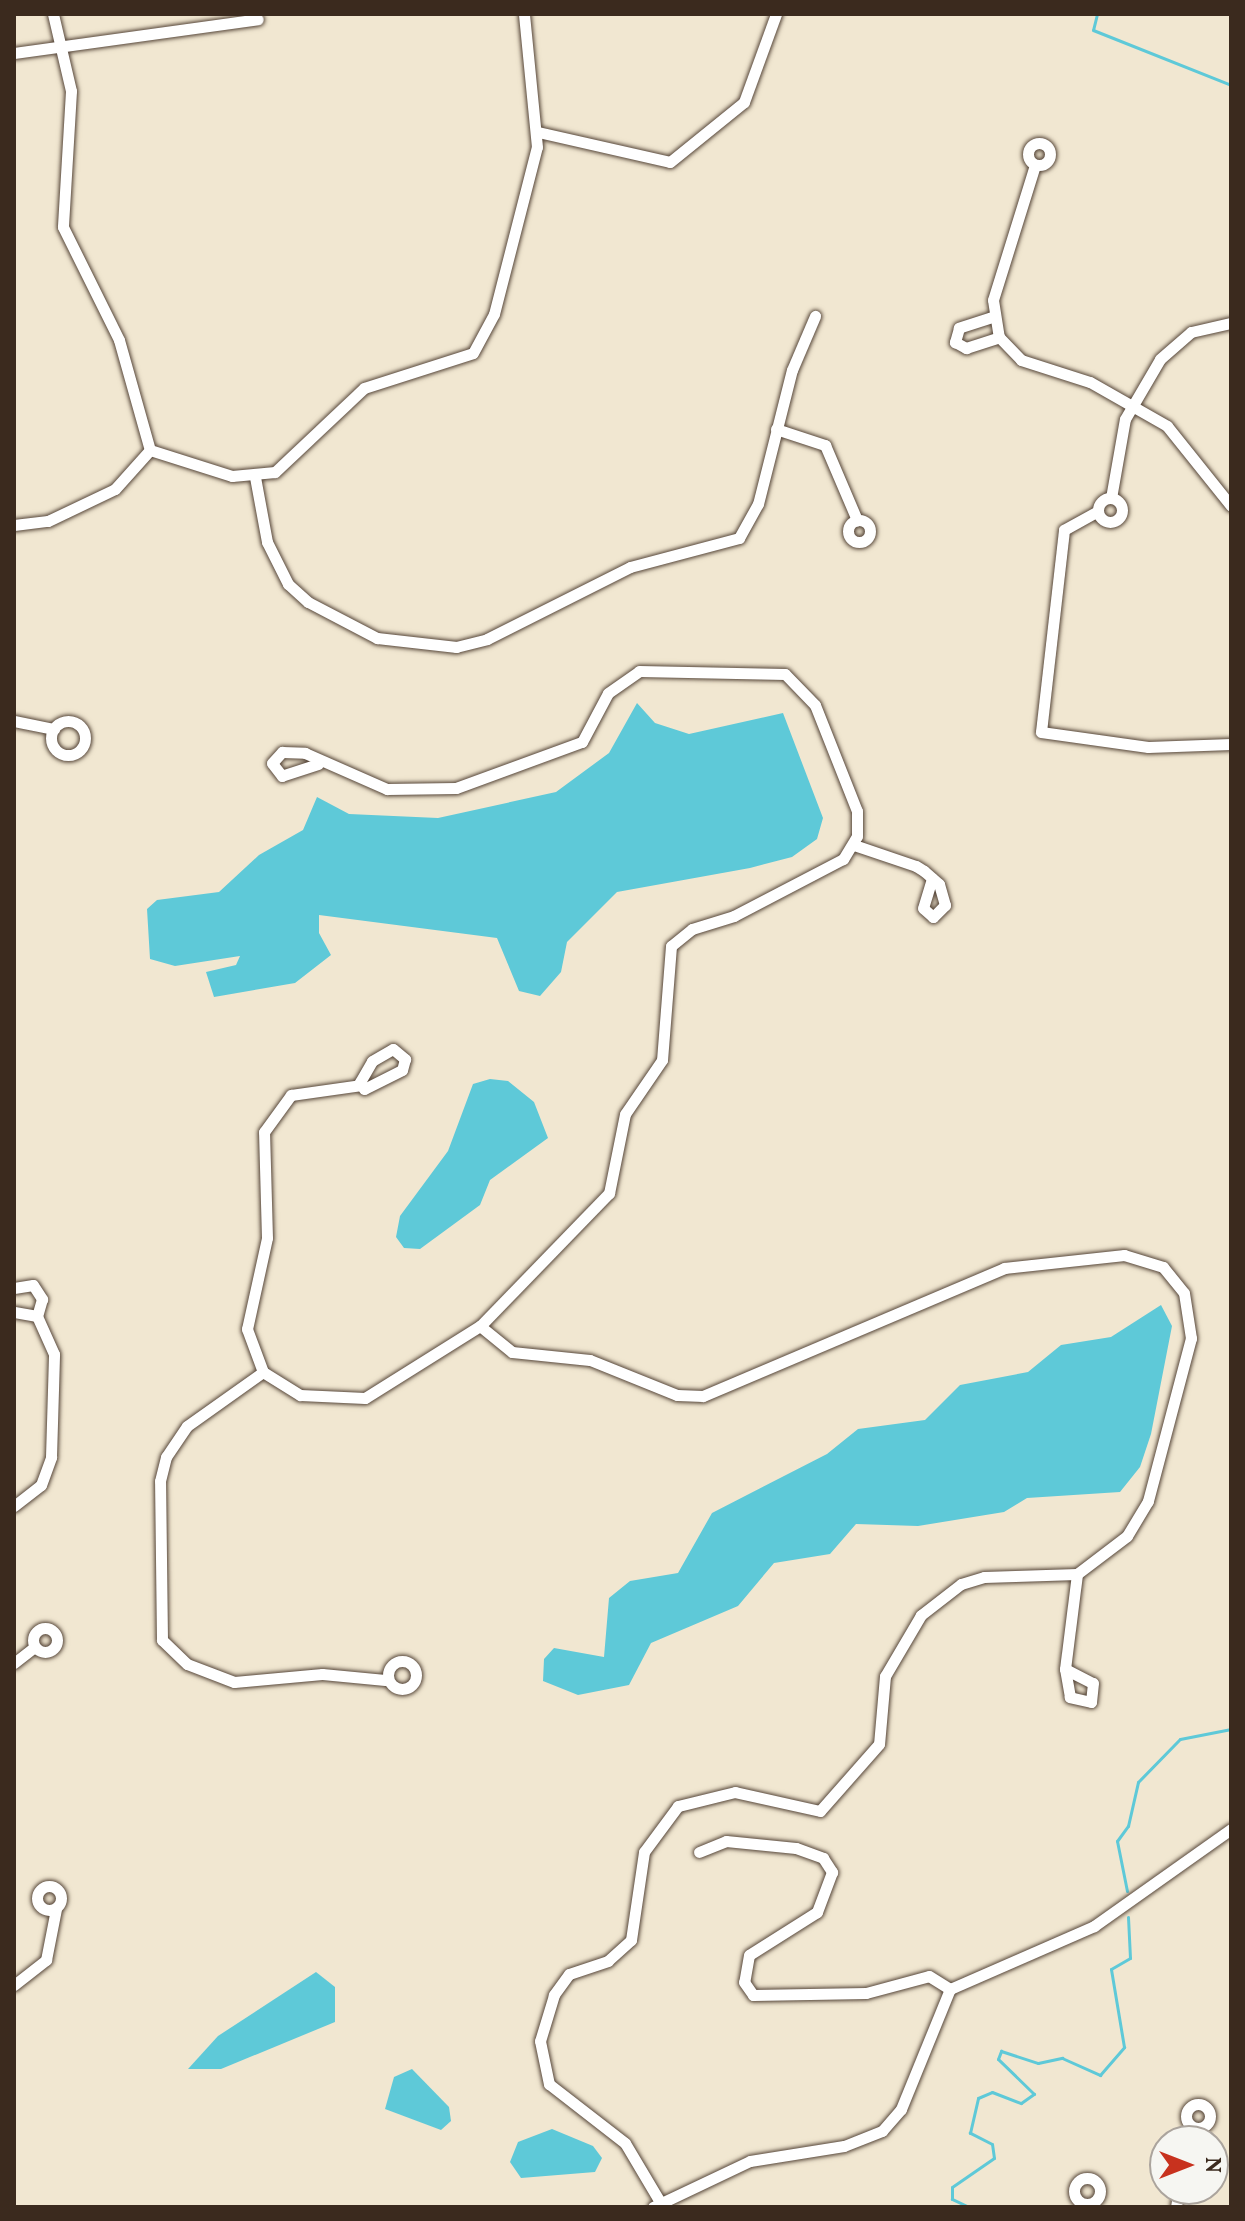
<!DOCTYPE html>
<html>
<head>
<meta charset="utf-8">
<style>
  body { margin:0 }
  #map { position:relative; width:1245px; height:2221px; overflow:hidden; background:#f1e7d1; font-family:Vollkorn,serif }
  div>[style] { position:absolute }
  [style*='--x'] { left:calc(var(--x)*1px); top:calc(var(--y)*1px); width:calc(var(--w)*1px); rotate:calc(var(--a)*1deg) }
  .water>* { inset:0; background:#5ec9d8 }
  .stream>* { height:3px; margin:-1.5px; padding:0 1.5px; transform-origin:1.5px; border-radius:1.5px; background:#5ec9d8 }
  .roads { filter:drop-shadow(0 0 2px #564639) drop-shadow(0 0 2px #564639) }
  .minor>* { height:11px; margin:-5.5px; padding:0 5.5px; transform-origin:5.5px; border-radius:5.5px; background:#fff }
  .minor>.ring { margin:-5.5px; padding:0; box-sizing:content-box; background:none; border:11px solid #fff; border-radius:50% }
  span { translate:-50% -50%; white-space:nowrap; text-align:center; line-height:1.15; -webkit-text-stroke:6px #f6f6f2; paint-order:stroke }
  .frame { position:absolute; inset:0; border:16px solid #3b2a1e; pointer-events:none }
  .north { position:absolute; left:1149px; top:2125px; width:80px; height:80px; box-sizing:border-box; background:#f6f6f2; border:2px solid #aba49d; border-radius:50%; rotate:90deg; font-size:22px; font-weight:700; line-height:32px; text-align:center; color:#3b2a1e }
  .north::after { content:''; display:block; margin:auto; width:28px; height:36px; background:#c8321e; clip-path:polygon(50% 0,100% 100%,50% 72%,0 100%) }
</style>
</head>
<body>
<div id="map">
  <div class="water">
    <div style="clip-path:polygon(637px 703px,655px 723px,689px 734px,783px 713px,823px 818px,817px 839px,792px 857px,750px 868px,617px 892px,567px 942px,561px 972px,540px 996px,519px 991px,497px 938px,319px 915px,319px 933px,331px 955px,295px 983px,214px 997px,206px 972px,236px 965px,240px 956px,175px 966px,150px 959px,147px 909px,157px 900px,219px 892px,259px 855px,303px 830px,317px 797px,349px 814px,438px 818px,556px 792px,609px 753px)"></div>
    <div style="clip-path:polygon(490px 1079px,508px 1081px,534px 1102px,548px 1138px,490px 1180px,480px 1205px,420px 1249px,404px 1248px,396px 1237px,400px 1216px,448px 1151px,473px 1084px)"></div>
    <div style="clip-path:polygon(1161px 1305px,1172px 1326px,1151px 1434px,1140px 1467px,1120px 1492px,1027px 1498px,1004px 1512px,918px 1526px,856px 1524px,830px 1554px,774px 1563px,738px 1606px,651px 1643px,629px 1685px,578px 1695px,543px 1681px,544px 1659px,554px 1648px,604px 1657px,609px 1598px,630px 1581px,678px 1573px,712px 1513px,827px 1454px,858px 1429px,925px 1420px,960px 1385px,1028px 1372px,1061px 1345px,1111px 1337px)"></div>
    <div style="clip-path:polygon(316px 1972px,335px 1987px,335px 2022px,221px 2069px,188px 2069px,218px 2036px)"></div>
    <div style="clip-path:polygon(412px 2069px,449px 2107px,451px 2121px,441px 2130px,385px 2109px,394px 2077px)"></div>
    <div style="clip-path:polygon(552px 2129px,593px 2146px,602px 2158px,595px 2172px,521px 2178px,510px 2162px,518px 2142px)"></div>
  </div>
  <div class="stream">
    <div style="--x:1097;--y:14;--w:16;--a:104"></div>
    <div style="--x:1093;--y:30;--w:149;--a:21.7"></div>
    <div style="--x:1127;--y:1891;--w:51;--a:-101.3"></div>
    <div style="--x:1117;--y:1841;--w:19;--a:-54"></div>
    <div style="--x:1128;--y:1826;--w:45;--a:-77.2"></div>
    <div style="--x:1138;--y:1782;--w:60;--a:-45.7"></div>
    <div style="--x:1180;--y:1739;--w:52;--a:-11.1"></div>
    <div style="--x:969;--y:2207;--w:19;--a:-155"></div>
    <div style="--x:952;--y:2199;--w:12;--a:-90"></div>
    <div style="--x:952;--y:2187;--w:51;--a:-34.6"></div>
    <div style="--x:994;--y:2158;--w:14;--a:-98"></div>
    <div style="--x:992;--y:2144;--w:25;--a:-153"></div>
    <div style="--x:970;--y:2133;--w:36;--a:-77"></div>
    <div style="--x:978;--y:2098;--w:15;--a:-23"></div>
    <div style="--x:992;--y:2092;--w:31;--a:21"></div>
    <div style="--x:1021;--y:2103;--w:16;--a:-35"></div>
    <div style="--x:1034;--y:2094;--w:50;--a:-135.8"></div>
    <div style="--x:998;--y:2059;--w:9;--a:-69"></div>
    <div style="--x:1001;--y:2051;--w:39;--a:18"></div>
    <div style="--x:1038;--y:2063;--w:25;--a:-12"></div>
    <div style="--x:1062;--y:2058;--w:42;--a:24.1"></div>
    <div style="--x:1100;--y:2075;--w:37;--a:-49"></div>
    <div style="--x:1124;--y:2047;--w:79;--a:-99.5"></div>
    <div style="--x:1111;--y:1969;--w:22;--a:-30"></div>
    <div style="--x:1130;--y:1958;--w:41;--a:-92.8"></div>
  </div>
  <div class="roads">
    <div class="minor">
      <div style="--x:53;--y:14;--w:79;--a:76.8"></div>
      <div style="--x:71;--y:91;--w:136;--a:93.4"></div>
      <div style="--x:63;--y:227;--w:126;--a:63.6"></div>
      <div style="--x:119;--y:340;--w:114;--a:74.3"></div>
      <div style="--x:14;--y:53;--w:246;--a:-7.9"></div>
      <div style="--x:538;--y:132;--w:135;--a:12.8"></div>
      <div style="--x:670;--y:162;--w:95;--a:-39"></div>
      <div style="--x:744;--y:102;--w:94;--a:-70"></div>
      <div class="ring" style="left:1028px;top:143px;width:11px;height:11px"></div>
      <div style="--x:1035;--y:165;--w:141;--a:107.3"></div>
      <div style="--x:993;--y:300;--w:37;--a:81"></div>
      <div style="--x:999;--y:337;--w:32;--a:46"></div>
      <div style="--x:1021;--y:360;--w:72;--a:17.7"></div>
      <div style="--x:1090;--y:382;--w:89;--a:29.7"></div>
      <div style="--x:1167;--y:426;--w:102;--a:51.3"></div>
      <div style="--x:992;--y:317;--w:35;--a:162"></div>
      <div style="--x:959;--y:328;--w:15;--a:106"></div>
      <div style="--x:955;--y:342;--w:13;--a:29"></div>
      <div style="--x:966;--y:348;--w:35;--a:-18"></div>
      <div style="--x:776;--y:429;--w:52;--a:18.1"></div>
      <div style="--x:825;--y:445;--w:82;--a:66.9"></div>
      <div style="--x:255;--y:477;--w:66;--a:79.5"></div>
      <div style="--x:267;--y:542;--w:47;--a:63.4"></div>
      <div style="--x:288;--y:584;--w:27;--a:42"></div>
      <div style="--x:308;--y:602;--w:78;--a:27.6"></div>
      <div style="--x:377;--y:638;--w:80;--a:6.5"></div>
      <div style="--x:456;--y:647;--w:32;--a:-14"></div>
      <div style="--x:487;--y:639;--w:160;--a:-26.7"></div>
      <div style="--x:630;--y:567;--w:113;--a:-14.9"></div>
      <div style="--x:739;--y:538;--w:39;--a:-61"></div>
      <div style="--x:758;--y:504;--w:138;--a:-75.8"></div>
      <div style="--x:792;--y:370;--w:59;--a:-66.9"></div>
      <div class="ring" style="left:1098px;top:498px;width:13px;height:13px"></div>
      <div style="--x:1111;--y:498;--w:80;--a:-80"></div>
      <div style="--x:1125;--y:419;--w:69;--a:-59.7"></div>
      <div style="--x:1160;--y:359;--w:41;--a:-41.1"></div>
      <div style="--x:1191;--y:332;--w:41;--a:-12.7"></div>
      <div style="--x:1098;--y:511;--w:39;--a:151"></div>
      <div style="--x:1064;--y:530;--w:203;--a:96.5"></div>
      <div style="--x:1041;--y:732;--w:108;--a:8"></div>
      <div style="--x:1148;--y:747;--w:83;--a:-2.1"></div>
      <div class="ring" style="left:848px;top:520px;width:11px;height:11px"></div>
      <div style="--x:14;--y:525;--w:34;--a:-7"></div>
      <div style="--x:48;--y:521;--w:74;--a:-25.5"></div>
      <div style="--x:115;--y:489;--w:52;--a:-48.1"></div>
      <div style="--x:150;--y:450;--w:86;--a:17.6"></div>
      <div style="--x:232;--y:476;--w:43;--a:-5.3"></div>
      <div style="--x:275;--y:472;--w:122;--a:-43.3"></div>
      <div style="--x:364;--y:388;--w:114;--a:-17.8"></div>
      <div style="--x:473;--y:353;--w:44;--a:-61.7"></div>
      <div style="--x:494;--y:314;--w:172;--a:-75.6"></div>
      <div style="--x:537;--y:147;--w:134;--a:-95.6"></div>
      <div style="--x:14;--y:721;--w:41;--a:11.3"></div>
      <div class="ring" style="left:51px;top:721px;width:23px;height:23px"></div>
      <div style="--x:318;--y:764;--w:38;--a:162"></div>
      <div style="--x:282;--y:776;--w:16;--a:-128"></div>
      <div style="--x:272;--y:763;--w:15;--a:-48"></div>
      <div style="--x:282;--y:752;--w:23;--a:2"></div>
      <div style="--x:305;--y:753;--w:90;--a:23.7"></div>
      <div style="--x:387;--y:789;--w:69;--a:-0.8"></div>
      <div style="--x:456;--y:788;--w:134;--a:-20.1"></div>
      <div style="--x:582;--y:742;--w:55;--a:-62"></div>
      <div style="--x:608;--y:693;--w:38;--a:-35"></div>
      <div style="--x:639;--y:671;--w:146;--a:1.2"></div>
      <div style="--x:785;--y:674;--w:43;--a:45.9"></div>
      <div style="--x:815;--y:705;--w:114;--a:68.4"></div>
      <div style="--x:857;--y:811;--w:25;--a:90"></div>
      <div style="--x:857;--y:836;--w:27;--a:121"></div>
      <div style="--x:843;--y:859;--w:123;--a:152.4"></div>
      <div style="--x:734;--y:916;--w:44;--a:162.8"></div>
      <div style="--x:692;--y:929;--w:27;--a:141"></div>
      <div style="--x:671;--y:946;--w:114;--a:94.5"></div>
      <div style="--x:662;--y:1060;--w:65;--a:124.4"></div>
      <div style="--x:625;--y:1114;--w:81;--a:101.4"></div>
      <div style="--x:609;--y:1193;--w:185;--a:134.1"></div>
      <div style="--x:854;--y:845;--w:65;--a:18.7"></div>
      <div style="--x:916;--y:866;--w:9;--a:32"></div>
      <div style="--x:924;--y:871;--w:20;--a:41"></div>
      <div style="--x:939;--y:884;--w:22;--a:74"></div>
      <div style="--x:945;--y:905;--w:17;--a:135"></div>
      <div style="--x:933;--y:917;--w:13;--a:-138"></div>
      <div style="--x:923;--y:908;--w:31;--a:-73"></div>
      <div style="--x:393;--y:1049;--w:16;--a:40"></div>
      <div style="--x:405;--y:1059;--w:11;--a:105"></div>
      <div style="--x:402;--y:1070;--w:42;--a:153.4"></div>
      <div style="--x:364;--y:1089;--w:8;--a:-120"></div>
      <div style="--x:360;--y:1082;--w:24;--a:-60"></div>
      <div style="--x:372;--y:1061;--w:24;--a:-30"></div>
      <div style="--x:14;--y:1288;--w:19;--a:-9"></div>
      <div style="--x:33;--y:1285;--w:17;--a:57"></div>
      <div style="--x:42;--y:1299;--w:18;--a:106"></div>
      <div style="--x:37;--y:1316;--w:23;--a:-170"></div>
      <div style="--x:263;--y:1372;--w:46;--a:-110.4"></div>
      <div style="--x:247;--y:1329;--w:93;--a:-77.6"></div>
      <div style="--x:267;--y:1238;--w:106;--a:-91.6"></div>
      <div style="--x:264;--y:1132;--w:46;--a:-53.9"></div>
      <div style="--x:291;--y:1095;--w:71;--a:-8.1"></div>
      <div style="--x:14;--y:1506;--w:34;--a:-38"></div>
      <div style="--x:41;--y:1485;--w:30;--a:-70"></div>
      <div style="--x:51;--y:1457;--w:103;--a:-88.3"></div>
      <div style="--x:54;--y:1354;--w:42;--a:-114.1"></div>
      <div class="ring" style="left:33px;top:1628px;width:13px;height:13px"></div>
      <div class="ring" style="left:388px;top:1661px;width:17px;height:17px"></div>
      <div style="--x:14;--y:1663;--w:24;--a:-38"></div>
      <div style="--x:1065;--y:1669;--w:31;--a:27"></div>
      <div style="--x:1093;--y:1683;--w:19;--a:96"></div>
      <div style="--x:1091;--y:1702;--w:22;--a:-167"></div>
      <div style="--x:1070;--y:1697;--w:28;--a:-100"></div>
      <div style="--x:1065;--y:1669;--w:96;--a:-82.8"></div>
      <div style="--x:385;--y:1680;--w:63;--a:-174.6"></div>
      <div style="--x:322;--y:1674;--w:88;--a:174.8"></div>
      <div style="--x:234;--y:1682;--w:50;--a:-159"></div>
      <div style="--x:187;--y:1664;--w:35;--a:-136"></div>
      <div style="--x:162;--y:1640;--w:159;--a:-90.7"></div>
      <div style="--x:160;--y:1481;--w:25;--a:-76"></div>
      <div style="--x:166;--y:1457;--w:37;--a:-56"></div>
      <div style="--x:187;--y:1426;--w:93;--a:-35.4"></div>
      <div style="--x:263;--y:1372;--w:44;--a:31.9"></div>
      <div style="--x:300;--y:1395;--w:65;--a:2.6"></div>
      <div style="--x:365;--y:1398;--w:136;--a:-32.1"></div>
      <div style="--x:480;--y:1326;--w:41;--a:39.1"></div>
      <div style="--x:512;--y:1352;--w:78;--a:5.9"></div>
      <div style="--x:590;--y:1360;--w:94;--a:21.9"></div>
      <div style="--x:677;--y:1395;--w:26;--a:2"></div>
      <div style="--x:703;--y:1396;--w:327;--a:-23"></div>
      <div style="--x:1004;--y:1268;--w:121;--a:-6.2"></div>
      <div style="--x:1124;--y:1255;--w:41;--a:17.1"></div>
      <div style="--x:1163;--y:1267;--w:33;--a:51"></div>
      <div style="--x:1184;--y:1293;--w:46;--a:81.2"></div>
      <div style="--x:1191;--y:1338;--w:169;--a:104.8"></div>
      <div style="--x:1148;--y:1501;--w:41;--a:121"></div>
      <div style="--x:1127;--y:1536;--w:63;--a:142.8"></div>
      <div style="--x:1077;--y:1574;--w:93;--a:178.2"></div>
      <div style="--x:984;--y:1577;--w:24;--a:163"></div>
      <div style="--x:961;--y:1584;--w:51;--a:142.2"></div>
      <div style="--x:921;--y:1615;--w:71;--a:120.5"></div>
      <div style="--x:885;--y:1676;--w:68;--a:95"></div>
      <div style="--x:879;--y:1744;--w:89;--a:131.4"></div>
      <div style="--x:820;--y:1811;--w:87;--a:-167.4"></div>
      <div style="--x:735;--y:1792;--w:59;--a:166.2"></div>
      <div style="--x:678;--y:1806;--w:57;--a:126.5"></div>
      <div style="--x:644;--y:1852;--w:89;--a:98.4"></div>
      <div style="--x:631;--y:1940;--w:31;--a:138"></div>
      <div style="--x:608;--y:1961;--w:41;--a:161.6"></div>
      <div style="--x:569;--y:1974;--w:26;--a:126"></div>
      <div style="--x:554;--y:1995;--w:48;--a:106.9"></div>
      <div style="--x:540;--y:2041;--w:44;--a:78.2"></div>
      <div style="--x:549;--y:2084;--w:96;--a:37.8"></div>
      <div style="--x:625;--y:2143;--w:74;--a:59.3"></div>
      <div style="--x:699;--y:1852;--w:29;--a:-22"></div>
      <div style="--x:726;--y:1841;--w:70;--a:5.7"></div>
      <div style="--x:796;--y:1848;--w:29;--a:20"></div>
      <div style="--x:823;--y:1858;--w:17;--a:57"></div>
      <div style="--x:832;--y:1872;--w:43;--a:110.6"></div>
      <div style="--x:817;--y:1912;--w:80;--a:147.7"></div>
      <div style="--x:749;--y:1955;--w:27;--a:100"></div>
      <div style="--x:744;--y:1982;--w:16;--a:55"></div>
      <div style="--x:753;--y:1995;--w:113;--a:-1"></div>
      <div style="--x:866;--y:1993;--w:65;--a:-15.1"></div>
      <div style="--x:929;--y:1976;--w:25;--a:32"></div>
      <div class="ring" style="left:37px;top:1886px;width:13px;height:13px"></div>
      <div style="--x:14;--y:1985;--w:41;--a:-38"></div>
      <div style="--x:46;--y:1960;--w:52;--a:-78.9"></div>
      <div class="ring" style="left:1186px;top:2104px;width:13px;height:13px"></div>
      <div class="ring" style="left:1074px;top:2178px;width:15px;height:15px"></div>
      <div style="--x:653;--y:2207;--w:107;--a:-25.4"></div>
      <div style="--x:750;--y:2161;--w:95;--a:-9.1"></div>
      <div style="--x:844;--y:2146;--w:41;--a:-21.5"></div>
      <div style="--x:882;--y:2131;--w:29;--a:-49"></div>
      <div style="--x:901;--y:2109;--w:130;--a:-67.8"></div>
      <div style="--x:950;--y:1989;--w:157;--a:-23.6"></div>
      <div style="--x:1094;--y:1926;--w:168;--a:-35.3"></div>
      <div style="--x:1176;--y:2207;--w:18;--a:-81"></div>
    </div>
  </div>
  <div class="frame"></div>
  <div class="north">N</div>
</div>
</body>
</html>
